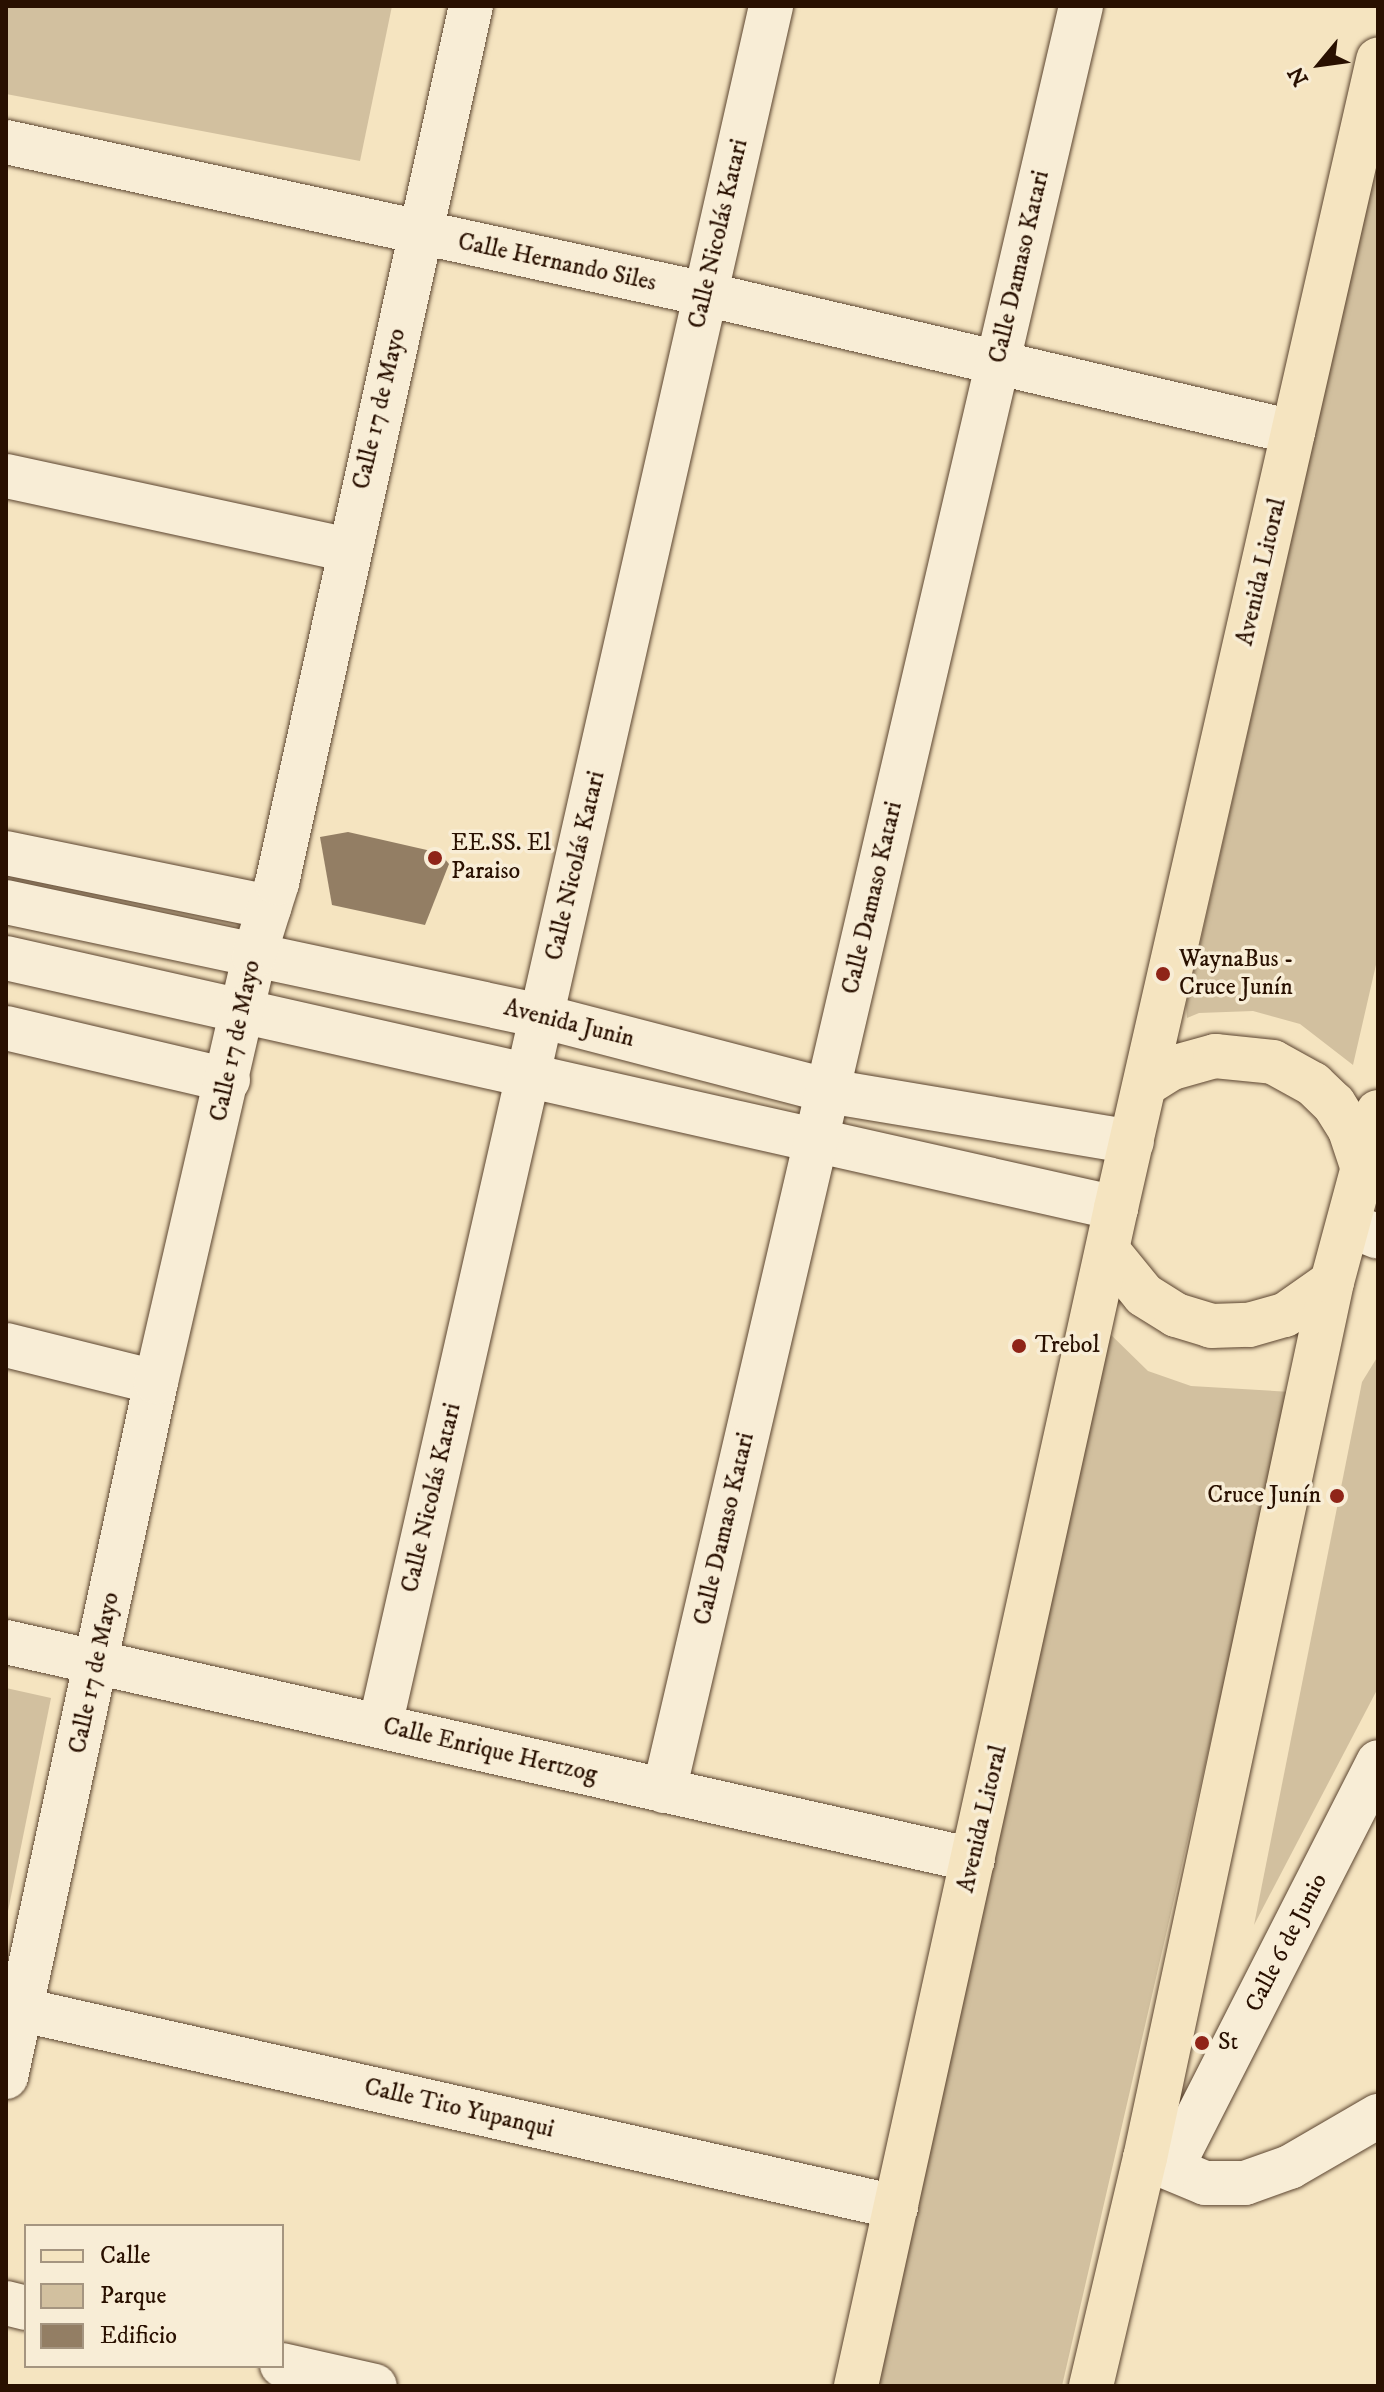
<!DOCTYPE html>
<html>
<head>
<meta charset="utf-8">
<style>
  body { margin:0 }
  #map { position:relative; width:1384px; height:2392px; overflow:hidden; background:#f5e4c0; font-family:"IM FELL DW Pica",serif }
  div>[style] { position:absolute }
  [style*='--x'] { left:calc(var(--x)*1px); top:calc(var(--y)*1px); width:calc(var(--w)*1px); rotate:calc(var(--a)*1deg) }
  .green>* { inset:0; background:#d2c09f }
  .building>* { inset:0; background:#937e64 }
  .roads { filter:drop-shadow(0 0 2px #5c4530) drop-shadow(0 0 2px #5c4530) }
  .minor>* { height:44px; margin:-22px; padding:0 22px; transform-origin:22px; border-radius:22px; background:#f8edd6 }
  .major>* { height:44px; margin:-22px; padding:0 22px; transform-origin:22px; border-radius:22px; background:#f5e4c0 }
  .dots>* { width:22px; height:22px; translate:-50% -50%; box-sizing:border-box; border:4px solid #f8edd6; border-radius:50% }
  span { translate:-50% -50%; white-space:nowrap; text-align:center; line-height:1.15; -webkit-text-stroke:7px #f8edd6; paint-order:stroke }
  .street-label { font-size:24px; color:#291000 }
  .poi-label { font-size:24px; color:#291000 }
  .left { translate:0 -50%; text-align:left }
  .right { translate:-100% -50%; text-align:right }
  .frame { position:absolute; inset:0; border:8px solid #291000; pointer-events:none }
  .legend { position:absolute; left:24px; top:2224px; width:260px; height:144px; box-sizing:border-box; background:#f8edd6; border:2px solid #a59580; margin:0; padding:10px 14px; list-style:none; font-size:24px; color:#291000 }
  .legend li { display:flex; align-items:center; gap:16px; height:40px }
  .legend b { width:40px; border:2px solid #a59580 }
  .north { position:absolute; left:1280px; top:24px; width:80px; height:80px; -webkit-text-stroke:6px #f8edd6; paint-order:stroke; rotate:241deg; font-size:22px; font-weight:700; line-height:32px; text-align:center; color:#291000 }
  .north::after { content:''; display:block; margin:auto; width:28px; height:36px; background:#291000; clip-path:polygon(50% 0,100% 100%,50% 72%,0 100%) }
</style>
</head>
<body>
<div id="map">
  <div class="green">
    <div style="clip-path:polygon(6px 6px,392px 6px,360px 161px,6px 94px)"></div>
    <div style="clip-path:polygon(1378px 156px,1378px 956px,1353px 1065px,1300px 1024px,1253px 1011px,1199px 1013px,1187px 1018px,1186px 1006px)"></div>
    <div style="clip-path:polygon(1105px 1329px,1148px 1371px,1191px 1386px,1291px 1392px,1062px 2386px,869px 2386px)"></div>
    <div style="clip-path:polygon(1378px 1356px,1378px 1688px,1254px 1925px,1362px 1382px)"></div>
    <div style="clip-path:polygon(6px 1688px,51px 1698px,6px 1921px)"></div>
  </div>
  <div class="building">
    <div style="clip-path:polygon(348px 832px,440px 853px,449px 864px,425px 925px,332px 905px,320px 837px)"></div>
  </div>
  <div class="roads">
    <div class="minor">
      <div style="--x:6;--y:142;--w:715;--a:12.27"></div>
      <div style="--x:705;--y:294;--w:604;--a:13.21"></div>
      <div style="--x:6;--y:476;--w:350;--a:12.2"></div>
      <div style="--x:6;--y:853;--w:269;--a:11.6"></div>
      <div style="--x:6;--y:902;--w:547;--a:12.03"></div>
      <div style="--x:541;--y:1016;--w:297;--a:14.6"></div>
      <div style="--x:828;--y:1091;--w:308;--a:9.5"></div>
      <div style="--x:6;--y:958;--w:1138;--a:12.69"></div>
      <div style="--x:6;--y:1028;--w:228;--a:13.2"></div>
      <div style="--x:1349;--y:1225;--w:31;--a:22"></div>
      <div style="--x:6;--y:1345;--w:154;--a:13.9"></div>
      <div style="--x:6;--y:1642;--w:991;--a:12.7"></div>
      <div style="--x:380;--y:1726;--w:1764;--a:-77.19"></div>
      <div style="--x:664;--y:1791;--w:1833;--a:-76.85"></div>
      <div style="--x:23;--y:2010;--w:895;--a:12.72"></div>
      <div style="--x:6;--y:2077;--w:711;--a:-77.82"></div>
      <div style="--x:156;--y:1382;--w:437;--a:-77"></div>
      <div style="--x:254;--y:956;--w:77;--a:-72.5"></div>
      <div style="--x:277;--y:883;--w:898;--a:-77.53"></div>
      <div style="--x:1145;--y:2158;--w:65;--a:22.6"></div>
      <div style="--x:1205;--y:2183;--w:40;--a:0"></div>
      <div style="--x:1245;--y:2183;--w:48;--a:-19.6"></div>
      <div style="--x:1290;--y:2167;--w:102;--a:-30.1"></div>
      <div style="--x:1173;--y:2165;--w:452;--a:-63"></div>
      <div style="--x:6;--y:2303;--w:21;--a:14"></div>
      <div style="--x:282;--y:2365;--w:95;--a:12.7"></div>
    </div>
    <div class="major">
      <div style="--x:1146;--y:1084;--w:31;--a:-32"></div>
      <div style="--x:1172;--y:1068;--w:45;--a:-15.6"></div>
      <div style="--x:1215;--y:1056;--w:58;--a:5.9"></div>
      <div style="--x:1273;--y:1062;--w:46;--a:28.8"></div>
      <div style="--x:1313;--y:1084;--w:29;--a:44"></div>
      <div style="--x:1334;--y:1104;--w:31;--a:58"></div>
      <div style="--x:1350;--y:1130;--w:44;--a:71.6"></div>
      <div style="--x:1109;--y:1252;--w:55;--a:50.9"></div>
      <div style="--x:1144;--y:1295;--w:38;--a:32"></div>
      <div style="--x:1176;--y:1315;--w:37;--a:17"></div>
      <div style="--x:1211;--y:1326;--w:38;--a:-2"></div>
      <div style="--x:1249;--y:1325;--w:37;--a:-16"></div>
      <div style="--x:1285;--y:1315;--w:57;--a:-35.1"></div>
      <div style="--x:856;--y:2386;--w:1206;--a:-77.55"></div>
      <div style="--x:1116;--y:1208;--w:1178;--a:-77.14"></div>
      <div style="--x:1091;--y:2386;--w:234;--a:-76.7"></div>
      <div style="--x:1145;--y:2158;--w:896;--a:-77.95"></div>
      <div style="--x:1332;--y:1282;--w:176;--a:-74.9"></div>
    </div>
  </div>
  <div class="dots">
    <div style="left:435px;top:858px;background:#8f2418"></div>
    <div style="left:1163px;top:974px;background:#8f2418"></div>
    <div style="left:1019px;top:1346px;background:#8f2418"></div>
    <div style="left:1337px;top:1496px;background:#8f2418"></div>
    <div style="left:1202px;top:2043px;background:#8f2418"></div>
  </div>
  <div class="street-label">
    <span style="left:719px;top:234px;rotate:-77deg">Calle Nicolás Katari</span>
    <span style="left:557px;top:263px;rotate:12deg">Calle Hernando Siles</span>
    <span style="left:1020px;top:267px;rotate:-77deg">Calle Damaso Katari</span>
    <span style="left:380px;top:409px;rotate:-77deg">Calle 17 de Mayo</span>
    <span style="left:1262px;top:572px;rotate:-77deg">Avenida Litoral</span>
    <span style="left:576px;top:866px;rotate:-77deg">Calle Nicolás Katari</span>
    <span style="left:873px;top:898px;rotate:-77deg">Calle Damaso Katari</span>
    <span style="left:569px;top:1024px;rotate:14deg">Avenida Junin</span>
    <span style="left:236px;top:1041px;rotate:-78deg">Calle 17 de Mayo</span>
    <span style="left:432px;top:1498px;rotate:-77deg">Calle Nicolás Katari</span>
    <span style="left:725px;top:1529px;rotate:-77deg">Calle Damaso Katari</span>
    <span style="left:95px;top:1673px;rotate:-78deg">Calle 17 de Mayo</span>
    <span style="left:490px;top:1751px;rotate:13deg">Calle Enrique Hertzog</span>
    <span style="left:983px;top:1819px;rotate:-77deg">Avenida Litoral</span>
    <span style="left:1287px;top:1943px;rotate:-63deg">Calle 6 de Junio</span>
    <span style="left:459px;top:2109px;rotate:13deg">Calle Tito Yupanqui</span>
  </div>
  <div class="poi-label">
    <span class="left" style="left:451px;top:858px">EE.SS. El<br>Paraiso</span>
    <span class="left" style="left:1179px;top:974px">WaynaBus -<br>Cruce Junín</span>
    <span class="left" style="left:1035px;top:1346px">Trebol</span>
    <span class="right" style="left:1321px;top:1496px">Cruce Junín</span>
    <span class="left" style="left:1218px;top:2043px">St</span>
  </div>
  <div class="frame"></div>
  <ul class="legend">
  <li><b style="height:10px;background:#f5e4c0"></b>Calle</li>
  <li><b style="height:22px;background:#d2c09f"></b>Parque</li>
  <li><b style="height:22px;background:#937e64"></b>Edificio</li>
  </ul>
  <div class="north">N</div>
</div>
</body>
</html>
